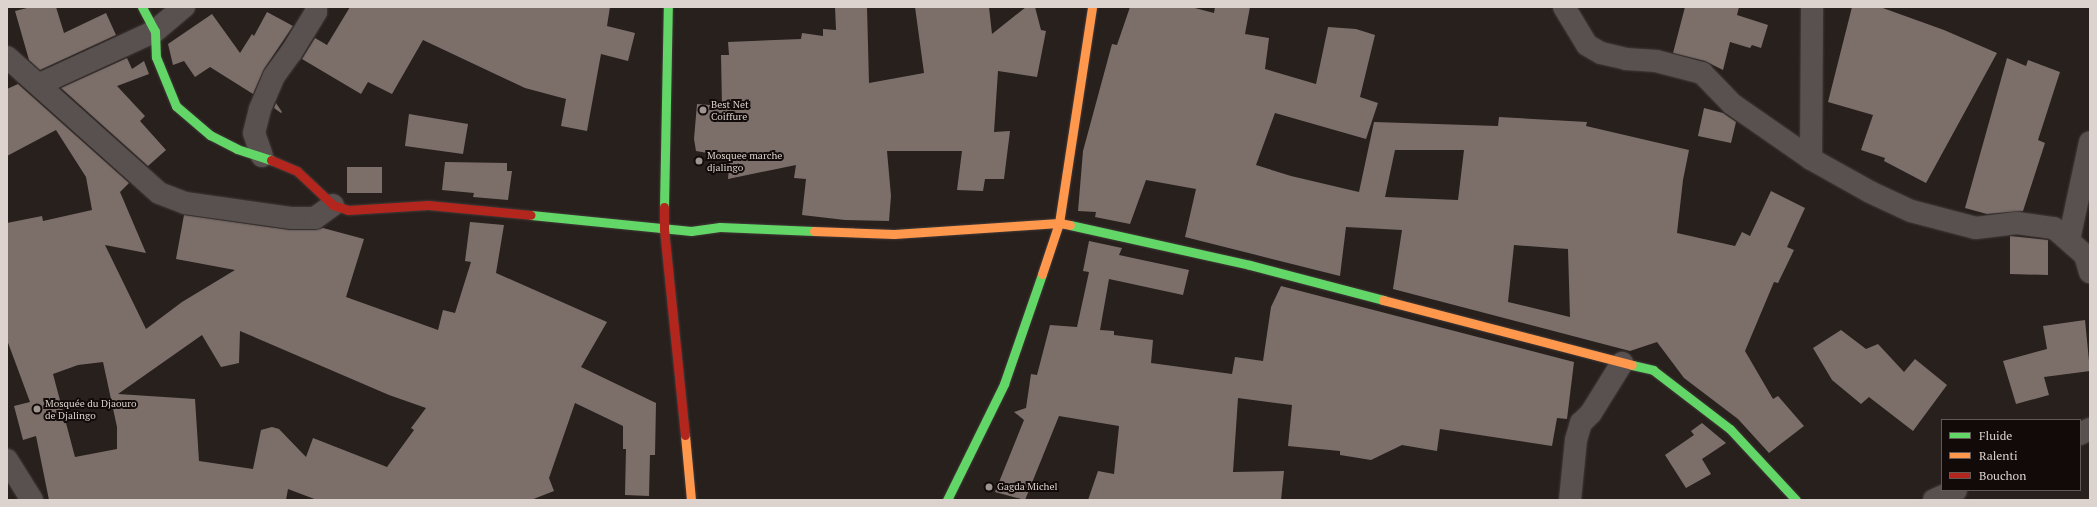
<!DOCTYPE html>
<html>
<head>
<meta charset="utf-8">
<style>
  body { margin:0 }
  #map { position:relative; width:2097px; height:507px; overflow:hidden; background:#28201d; font-family:"PT Serif",serif }
  div>[style] { position:absolute }
  [style*='--x'] { left:calc(var(--x)*1px); top:calc(var(--y)*1px); width:calc(var(--w)*1px); rotate:calc(var(--a)*1deg) }
  .building>* { inset:0; background:#7c6f6a }
  .roads { filter:drop-shadow(0 0 1px #413a38) drop-shadow(0 0 1px #413a38) }
  .street>* { height:22px; margin:-11px; padding:0 11px; transform-origin:11px; border-radius:11px; background:#58514f }
  .fast>* { height:9px; margin:-4.5px; padding:0 4.5px; transform-origin:4.5px; border-radius:4.5px; background:#63d668 }
  .slow>* { height:9px; margin:-4.5px; padding:0 4.5px; transform-origin:4.5px; border-radius:4.5px; background:#ff974d }
  .jam>* { height:9px; margin:-4.5px; padding:0 4.5px; transform-origin:4.5px; border-radius:4.5px; background:#b3261e }
  .dots>* { width:11px; height:11px; translate:-50% -50%; box-sizing:border-box; border:2px solid #110a08; border-radius:50% }
  span { translate:-50% -50%; white-space:nowrap; text-align:center; line-height:1.15; -webkit-text-stroke:4px #110a08; paint-order:stroke }
  .poi-label { font-size:10px; color:#ddd3ce }
  .left { translate:0 -50%; text-align:left }
  .frame { position:absolute; inset:0; border:8px solid #ddd3ce; pointer-events:none }
  .legend { position:absolute; left:1941px; top:419px; width:140px; height:72px; box-sizing:border-box; background:#110a08; border:1px solid #635a57; margin:0; padding:5px 7px; list-style:none; font-size:12px; color:#ddd3ce }
  .legend li { display:flex; align-items:center; gap:8px; height:20px }
  .legend b { width:20px; border:1px solid #635a57 }
</style>
</head>
<body>
<div id="map">
  <div class="building">
    <div style="clip-path:polygon(31px 7px,56px 7px,64px 33px,106px 13px,116px 35px,40px 70px,29px 60px,15px 11px)"></div>
    <div style="clip-path:polygon(350px 7px,610px 7px,607px 26px,635px 33px,628px 61px,601px 54px,587px 131px,561px 126px,566px 99px,525px 88px,423px 40px,392px 94px,368px 82px,361px 94px,302px 59px,315px 38px,327px 45px)"></div>
    <div style="clip-path:polygon(835px 7px,867px 7px,869px 83px,924px 73px,915px 7px,989px 7px,992px 34px,1026px 7px,1035px 7px,1041px 30px,1046px 31px,1037px 77px,998px 71px,994px 132px,1010px 131px,1004px 179px,985px 179px,983px 191px,957px 190px,962px 151px,887px 151px,891px 196px,889px 221px,845px 220px,802px 215px,806px 179px,794px 178px,796px 165px,728px 179px,730px 157px,696px 151px,694px 139px,697px 104px,722px 106px,721px 55px,729px 55px,728px 42px,801px 39px,802px 33px,823px 36px,823px 29px,836px 30px)"></div>
    <div style="clip-path:polygon(evenodd,1130px 7px,1191px 7px,1214px 13px,1215px 7px,1250px 7px,1245px 34px,1269px 38px,1265px 69px,1316px 84px,1328px 27px,1356px 29px,1375px 35px,1360px 97px,1378px 103px,1366px 139px,1275px 113px,1256px 165px,1291px 176px,1359px 192px,1374px 122px,1498px 126px,1499px 117px,1587px 122px,1586px 126px,1689px 150px,1683px 180px,1677px 233px,1735px 246px,1742px 232px,1750px 236px,1771px 191px,1805px 208px,1787px 247px,1794px 250px,1778px 283px,1774px 282px,1745px 351px,1773px 399px,1778px 396px,1804px 426px,1769px 453px,1738px 419px,1684px 378px,1657px 342px,1630px 351px,1393px 289px,1402px 230px,1346px 227px,1340px 276px,1185px 237px,1196px 189px,1146px 180px,1130px 224px,1095px 217px,1096px 212px,1078px 211px,1083px 151px,1112px 44px,1117px 45px,1130px 7px,1395px 150px,1464px 150px,1458px 200px,1385px 197px,1395px 150px,1130px 7px,1514px 245px,1568px 249px,1570px 317px,1508px 302px,1514px 245px)"></div>
    <div style="clip-path:polygon(1685px 7px,1739px 7px,1737px 15px,1768px 25px,1761px 48px,1752px 45px,1750px 48px,1730px 42px,1723px 70px,1705px 61px,1673px 53px)"></div>
    <div style="clip-path:polygon(1852px 7px,1880px 7px,1944px 30px,1997px 53px,1926px 183px,1884px 161px,1885px 158px,1861px 150px,1873px 115px,1828px 102px)"></div>
    <div style="clip-path:polygon(267px 12px,293px 26px,264px 69px,253px 94px,210px 67px,195px 77px,184px 61px,173px 65px,168px 44px,212px 14px,240px 53px,252px 34px,254px 36px)"></div>
    <div style="clip-path:polygon(127px 58px,132px 69px,144px 61px,149px 74px,117px 86px,145px 116px,140px 121px,166px 150px,148px 166px,61px 88px)"></div>
    <div style="clip-path:polygon(2007px 58px,2026px 66px,2028px 60px,2060px 72px,2038px 140px,2045px 143px,2023px 211px,1987px 214px,1965px 208px)"></div>
    <div style="clip-path:polygon(evenodd,18px 84px,129px 183px,120px 192px,146px 253px,105px 245px,146px 329px,182px 302px,235px 270px,176px 259px,184px 215px,290px 230px,315px 230px,323px 228px,364px 239px,346px 297px,438px 330px,443px 310px,455px 313px,471px 262px,465px 261px,470px 222px,504px 225px,496px 273px,607px 322px,581px 367px,656px 403px,655px 455px,650px 455px,649px 496px,625px 495px,626px 449px,623px 449px,623px 426px,575px 403px,549px 478px,554px 491px,531px 500px,317px 500px,288px 489px,286px 500px,49px 500px,36px 436px,23px 440px,14px 406px,30px 402px,7px 340px,7px 223px,42px 216px,43px 221px,92px 210px,86px 177px,56px 130px,7px 156px,7px 89px,18px 84px,240px 331px,389px 395px,426px 408px,411px 428px,414px 430px,387px 467px,313px 438px,306px 457px,279px 429px,272px 427px,261px 430px,253px 469px,199px 461px,195px 399px,118px 394px,202px 335px,221px 367px,239px 363px,240px 331px,18px 84px,103px 362px,117px 427px,117px 449px,75px 457px,53px 374px,78px 365px,103px 362px)"></div>
    <div style="clip-path:polygon(276px 103px,282px 112px,281px 113px,274px 108px)"></div>
    <div style="clip-path:polygon(1704px 108px,1723px 113px,1736px 122px,1731px 143px,1698px 136px)"></div>
    <div style="clip-path:polygon(409px 114px,468px 124px,463px 154px,405px 146px)"></div>
    <div style="clip-path:polygon(445px 162px,507px 163px,507px 171px,512px 171px,508px 200px,473px 197px,474px 193px,442px 190px)"></div>
    <div style="clip-path:polygon(347px 167px,382px 167px,382px 193px,347px 193px)"></div>
    <div style="clip-path:polygon(2010px 236px,2048px 240px,2048px 275px,2010px 274px)"></div>
    <div style="clip-path:polygon(1089px 241px,1122px 248px,1119px 255px,1189px 270px,1183px 295px,1109px 279px,1100px 330px,1114px 331px,1114px 335px,1153px 340px,1151px 363px,1232px 374px,1235px 357px,1263px 361px,1271px 307px,1281px 286px,1574px 362px,1567px 419px,1557px 418px,1552px 446px,1440px 429px,1437px 451px,1402px 445px,1371px 460px,1340px 455px,1340px 451px,1288px 446px,1292px 405px,1238px 398px,1233px 472px,1284px 471px,1281px 500px,1088px 500px,1098px 471px,1114px 474px,1119px 426px,1059px 416px,1025px 500px,995px 492px,1024px 420px,1014px 412px,1026px 408px,1031px 374px,1037px 375px,1050px 325px,1077px 327px,1089px 272px,1083px 271px)"></div>
    <div style="clip-path:polygon(2085px 320px,2090px 371px,2044px 377px,2049px 395px,2016px 404px,2003px 361px,2047px 349px,2043px 326px)"></div>
    <div style="clip-path:polygon(1841px 330px,1866px 349px,1878px 344px,1904px 372px,1915px 359px,1947px 385px,1913px 431px,1869px 397px,1861px 404px,1832px 380px,1813px 348px)"></div>
    <div style="clip-path:polygon(1702px 423px,1726px 443px,1702px 459px,1711px 474px,1686px 488px,1665px 455px,1694px 435px,1691px 431px)"></div>
  </div>
  <div class="roads">
    <div class="street">
      <div style="--x:1564;--y:7;--w:44;--a:58.8"></div>
      <div style="--x:1587;--y:45;--w:16;--a:30"></div>
      <div style="--x:1601;--y:53;--w:26;--a:13"></div>
      <div style="--x:1626;--y:59;--w:30;--a:4"></div>
      <div style="--x:1656;--y:61;--w:48;--a:14.6"></div>
      <div style="--x:1702;--y:73;--w:43;--a:45.9"></div>
      <div style="--x:1732;--y:104;--w:96;--a:34.8"></div>
      <div style="--x:1811;--y:159;--w:68;--a:29.2"></div>
      <div style="--x:1870;--y:192;--w:45;--a:24.9"></div>
      <div style="--x:1911;--y:211;--w:67;--a:14.7"></div>
      <div style="--x:1976;--y:228;--w:41;--a:-7"></div>
      <div style="--x:2017;--y:223;--w:37;--a:8"></div>
      <div style="--x:2054;--y:228;--w:41;--a:41.1"></div>
      <div style="--x:2085;--y:255;--w:18;--a:74"></div>
      <div style="--x:7;--y:57;--w:204;--a:41.8"></div>
      <div style="--x:159;--y:193;--w:28;--a:21"></div>
      <div style="--x:185;--y:203;--w:108;--a:8"></div>
      <div style="--x:292;--y:218;--w:23;--a:0"></div>
      <div style="--x:315;--y:218;--w:22;--a:-36"></div>
      <div style="--x:40;--y:84;--w:127;--a:-24.7"></div>
      <div style="--x:155;--y:31;--w:38;--a:-40"></div>
      <div style="--x:262;--y:156;--w:24;--a:-109"></div>
      <div style="--x:254;--y:133;--w:25;--a:-76"></div>
      <div style="--x:260;--y:109;--w:36;--a:-67"></div>
      <div style="--x:274;--y:76;--w:29;--a:-54"></div>
      <div style="--x:291;--y:53;--w:48;--a:-58.6"></div>
      <div style="--x:316;--y:12;--w:5;--a:-90"></div>
      <div style="--x:1811;--y:159;--w:152;--a:-89.6"></div>
      <div style="--x:2069;--y:240;--w:100;--a:-77.9"></div>
      <div style="--x:2080;--y:434;--w:11;--a:-27"></div>
      <div style="--x:7;--y:460;--w:47;--a:58"></div>
      <div style="--x:1570;--y:500;--w:60;--a:-84.3"></div>
      <div style="--x:1576;--y:440;--w:18;--a:-74"></div>
      <div style="--x:1581;--y:423;--w:14;--a:-45"></div>
      <div style="--x:1591;--y:413;--w:59;--a:-58.2"></div>
      <div style="--x:1934;--y:500;--w:24;--a:-24"></div>
    </div>
    <div class="fast">
      <div style="--x:142;--y:7;--w:27;--a:62"></div>
      <div style="--x:155;--y:31;--w:26;--a:88"></div>
      <div style="--x:156;--y:57;--w:53;--a:67.8"></div>
      <div style="--x:176;--y:106;--w:45;--a:40.5"></div>
      <div style="--x:210;--y:135;--w:30;--a:27"></div>
      <div style="--x:237;--y:149;--w:36;--a:18"></div>
      <div style="--x:664;--y:207;--w:200;--a:-88.9"></div>
      <div style="--x:531;--y:215;--w:161;--a:5.7"></div>
      <div style="--x:691;--y:231;--w:29;--a:-8"></div>
      <div style="--x:720;--y:227;--w:94;--a:2.4"></div>
      <div style="--x:1070;--y:225;--w:184;--a:12.5"></div>
      <div style="--x:1250;--y:265;--w:138;--a:14.7"></div>
      <div style="--x:1632;--y:365;--w:22;--a:13"></div>
      <div style="--x:1653;--y:370;--w:97;--a:37.5"></div>
      <div style="--x:1730;--y:429;--w:97;--a:47.1"></div>
      <div style="--x:947;--y:500;--w:129;--a:-63.8"></div>
      <div style="--x:1004;--y:384;--w:116;--a:-70.9"></div>
    </div>
    <div class="slow">
      <div style="--x:814;--y:231;--w:80;--a:2.1"></div>
      <div style="--x:894;--y:234;--w:165;--a:-3.8"></div>
      <div style="--x:1059;--y:223;--w:11;--a:10"></div>
      <div style="--x:1042;--y:274;--w:54;--a:-71.6"></div>
      <div style="--x:1059;--y:223;--w:219;--a:-81.3"></div>
      <div style="--x:1383;--y:300;--w:257;--a:14.6"></div>
      <div style="--x:685;--y:435;--w:65;--a:84.7"></div>
    </div>
    <div class="jam">
      <div style="--x:271;--y:160;--w:28;--a:23"></div>
      <div style="--x:297;--y:171;--w:50;--a:43.4"></div>
      <div style="--x:333;--y:205;--w:16;--a:18"></div>
      <div style="--x:348;--y:210;--w:80;--a:-3.6"></div>
      <div style="--x:428;--y:205;--w:103;--a:5.5"></div>
      <div style="--x:664;--y:207;--w:22;--a:90"></div>
      <div style="--x:664;--y:229;--w:207;--a:84.2"></div>
    </div>
  </div>
  <div class="dots">
    <div style="left:703px;top:110px;background:#9e9490"></div>
    <div style="left:699px;top:161px;background:#9e9490"></div>
    <div style="left:37px;top:409px;background:#9e9490"></div>
    <div style="left:989px;top:487px;background:#9e9490"></div>
  </div>
  <div class="poi-label">
    <span class="left" style="left:711px;top:110px">Best Net<br>Coiffure</span>
    <span class="left" style="left:707px;top:161px">Mosquee marche<br>djalingo</span>
    <span class="left" style="left:45px;top:409px">Mosquée du Djaouro<br>de Djalingo</span>
    <span class="left" style="left:997px;top:487px">Gagda Michel</span>
  </div>
  <div class="frame"></div>
  <ul class="legend">
  <li><b style="height:5px;background:#63d668"></b>Fluide</li>
  <li><b style="height:5px;background:#ff974d"></b>Ralenti</li>
  <li><b style="height:5px;background:#b3261e"></b>Bouchon</li>
  </ul>
</div>
</body>
</html>
